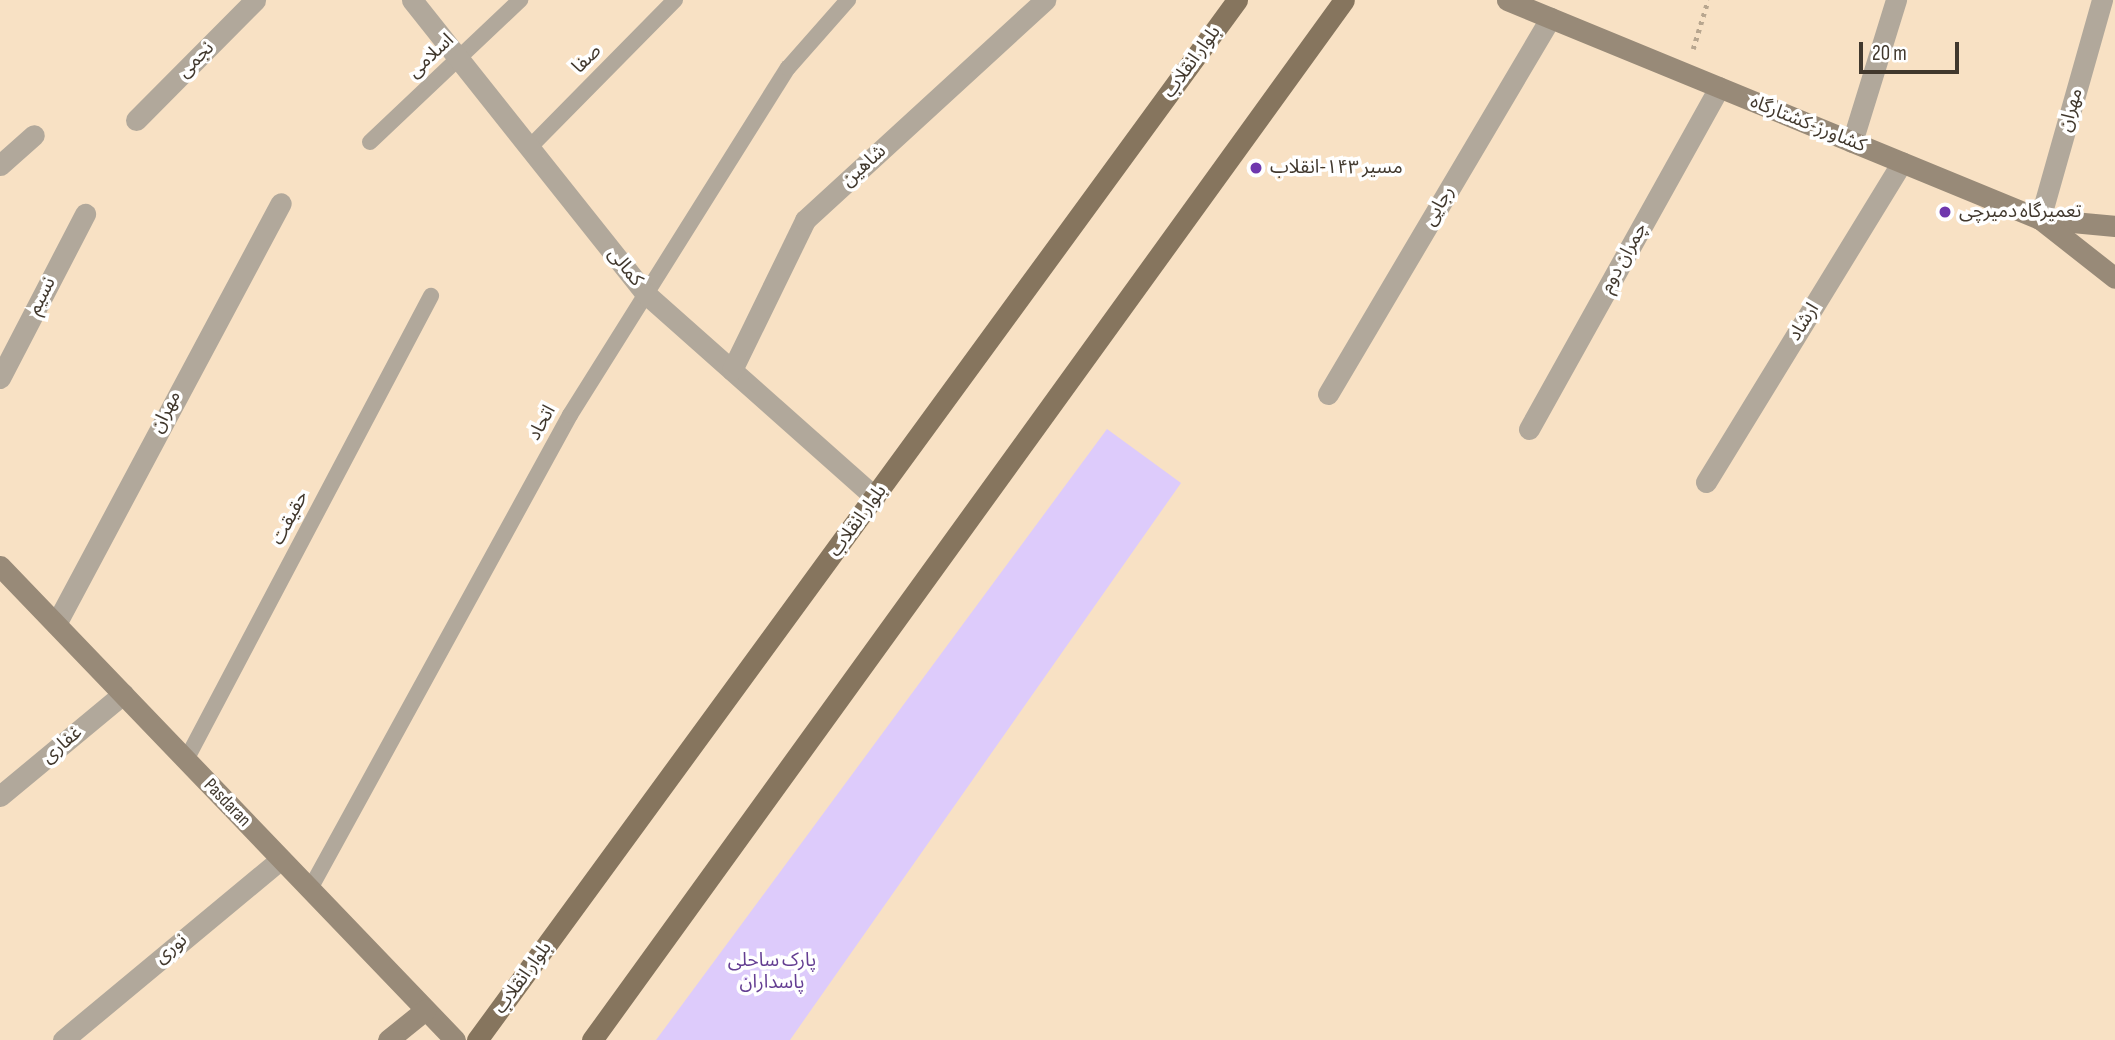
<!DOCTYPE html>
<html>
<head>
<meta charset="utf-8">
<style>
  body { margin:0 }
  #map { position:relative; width:2115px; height:1040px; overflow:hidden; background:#f8e1c4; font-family:"Sofia Sans Condensed","Noto Sans Arabic",sans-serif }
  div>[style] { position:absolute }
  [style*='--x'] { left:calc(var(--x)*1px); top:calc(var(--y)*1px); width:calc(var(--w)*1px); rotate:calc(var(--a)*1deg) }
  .green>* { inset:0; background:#ddcbfb }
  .path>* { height:4.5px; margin-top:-2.25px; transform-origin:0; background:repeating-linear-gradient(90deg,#b8a68f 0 3.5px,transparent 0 8.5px) }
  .lane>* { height:16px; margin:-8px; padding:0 8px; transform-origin:8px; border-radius:8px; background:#b1a89b }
  .street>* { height:21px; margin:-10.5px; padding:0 10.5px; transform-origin:10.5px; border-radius:10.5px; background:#b1a89b }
  .secondary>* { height:21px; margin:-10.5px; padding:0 10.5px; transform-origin:10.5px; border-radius:10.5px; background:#988a78 }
  .primary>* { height:21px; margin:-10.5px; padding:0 10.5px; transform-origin:10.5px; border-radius:10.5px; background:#86755e }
  .dots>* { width:19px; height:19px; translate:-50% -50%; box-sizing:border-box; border:4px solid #fff; border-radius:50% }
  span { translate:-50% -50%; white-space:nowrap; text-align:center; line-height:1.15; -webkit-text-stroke:7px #fff; paint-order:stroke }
  .street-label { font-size:19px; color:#41382d }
  .poi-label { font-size:19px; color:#41382d }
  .left { translate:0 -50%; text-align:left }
  .park-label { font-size:19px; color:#643e92 }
  .scale { position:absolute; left:1859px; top:42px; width:100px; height:32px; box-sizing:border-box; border:4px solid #41382d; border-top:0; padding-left:9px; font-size:21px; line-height:24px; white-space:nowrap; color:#41382d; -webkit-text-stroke:5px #fff; paint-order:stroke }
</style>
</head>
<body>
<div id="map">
  <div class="green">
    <div style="clip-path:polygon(1107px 429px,1181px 483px,790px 1040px,656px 1040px)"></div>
  </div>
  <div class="path">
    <div style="--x:1693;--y:49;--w:51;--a:-73"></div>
  </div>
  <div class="lane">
    <div style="--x:370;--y:142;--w:207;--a:-43.4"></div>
    <div style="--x:529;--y:148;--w:208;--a:-45.4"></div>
    <div style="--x:186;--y:760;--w:525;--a:-62.17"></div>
    <div style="--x:310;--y:889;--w:541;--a:-61.25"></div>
    <div style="--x:570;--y:415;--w:410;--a:-57.9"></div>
    <div style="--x:788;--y:68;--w:91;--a:-48.6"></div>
  </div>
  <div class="street">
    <div style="--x:412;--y:0;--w:376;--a:51.5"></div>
    <div style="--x:646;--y:294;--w:306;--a:41.6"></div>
    <div style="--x:136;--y:120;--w:169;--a:-45.2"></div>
    <div style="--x:1852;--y:142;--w:149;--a:-72.8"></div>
    <div style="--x:0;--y:165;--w:45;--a:-41.4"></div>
    <div style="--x:2040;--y:219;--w:228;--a:-74.2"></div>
    <div style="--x:732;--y:370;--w:167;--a:-64"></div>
    <div style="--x:805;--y:220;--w:326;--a:-42.5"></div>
    <div style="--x:0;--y:378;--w:185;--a:-62.6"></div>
    <div style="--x:1328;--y:394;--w:437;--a:-59.4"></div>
    <div style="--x:1529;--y:429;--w:391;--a:-60.9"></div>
    <div style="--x:1706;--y:482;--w:375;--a:-58.5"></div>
    <div style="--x:56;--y:624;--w:477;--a:-61.9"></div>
    <div style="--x:0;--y:796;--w:160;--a:-39.7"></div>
    <div style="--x:63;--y:1040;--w:283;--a:-39.7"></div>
  </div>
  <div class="secondary">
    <div style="--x:1507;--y:0;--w:576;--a:22.34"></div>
    <div style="--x:2040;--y:219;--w:75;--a:5.3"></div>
    <div style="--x:2040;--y:219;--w:95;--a:38.2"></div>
    <div style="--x:0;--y:566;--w:657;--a:46.17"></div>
    <div style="--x:388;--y:1040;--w:48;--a:-39"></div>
  </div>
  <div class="primary">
    <div style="--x:477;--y:1040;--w:1288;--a:-53.84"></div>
    <div style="--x:592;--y:1040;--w:1283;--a:-54.13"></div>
  </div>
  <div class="dots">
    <div style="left:1256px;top:168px;background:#6f37ad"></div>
    <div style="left:1945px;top:212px;background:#6f37ad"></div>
  </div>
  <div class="street-label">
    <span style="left:431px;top:56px;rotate:-43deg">اسلامی</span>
    <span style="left:587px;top:59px;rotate:-45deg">صفا</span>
    <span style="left:196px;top:60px;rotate:-45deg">نجمی</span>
    <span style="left:1192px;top:62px;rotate:-54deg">بلوار انقلاب</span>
    <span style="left:2071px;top:110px;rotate:-74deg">مهران</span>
    <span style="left:1808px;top:124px;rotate:22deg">کشاورز-کشتارگاه</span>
    <span style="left:864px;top:166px;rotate:-42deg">شاهین</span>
    <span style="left:1439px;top:206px;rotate:-60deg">رجایی</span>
    <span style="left:1624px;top:258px;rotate:-61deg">چمران دوم</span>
    <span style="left:625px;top:267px;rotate:51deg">کمالی</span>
    <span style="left:42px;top:296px;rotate:-63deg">نسیم</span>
    <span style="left:1804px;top:322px;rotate:-58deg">ارشاد</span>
    <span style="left:166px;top:412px;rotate:-63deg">مهران</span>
    <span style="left:542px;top:423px;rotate:-61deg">اتحاد</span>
    <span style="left:290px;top:518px;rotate:-62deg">حقیقت</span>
    <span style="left:858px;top:521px;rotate:-54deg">بلوار انقلاب</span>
    <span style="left:62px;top:745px;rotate:-40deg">غفاری</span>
    <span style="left:227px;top:803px;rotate:46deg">Pasdaran</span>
    <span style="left:171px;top:949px;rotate:-39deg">نوری</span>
    <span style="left:523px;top:978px;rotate:-54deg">بلوار انقلاب</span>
  </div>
  <div class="poi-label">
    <span class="left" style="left:1270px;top:168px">مسیر ۱۴۳-انقلاب</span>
    <span class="left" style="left:1959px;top:212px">تعمیرگاه دمیرچی</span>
  </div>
  <div class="park-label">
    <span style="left:772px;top:972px">پارک ساحلی<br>پاسداران</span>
  </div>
  <div class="scale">20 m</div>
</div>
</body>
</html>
